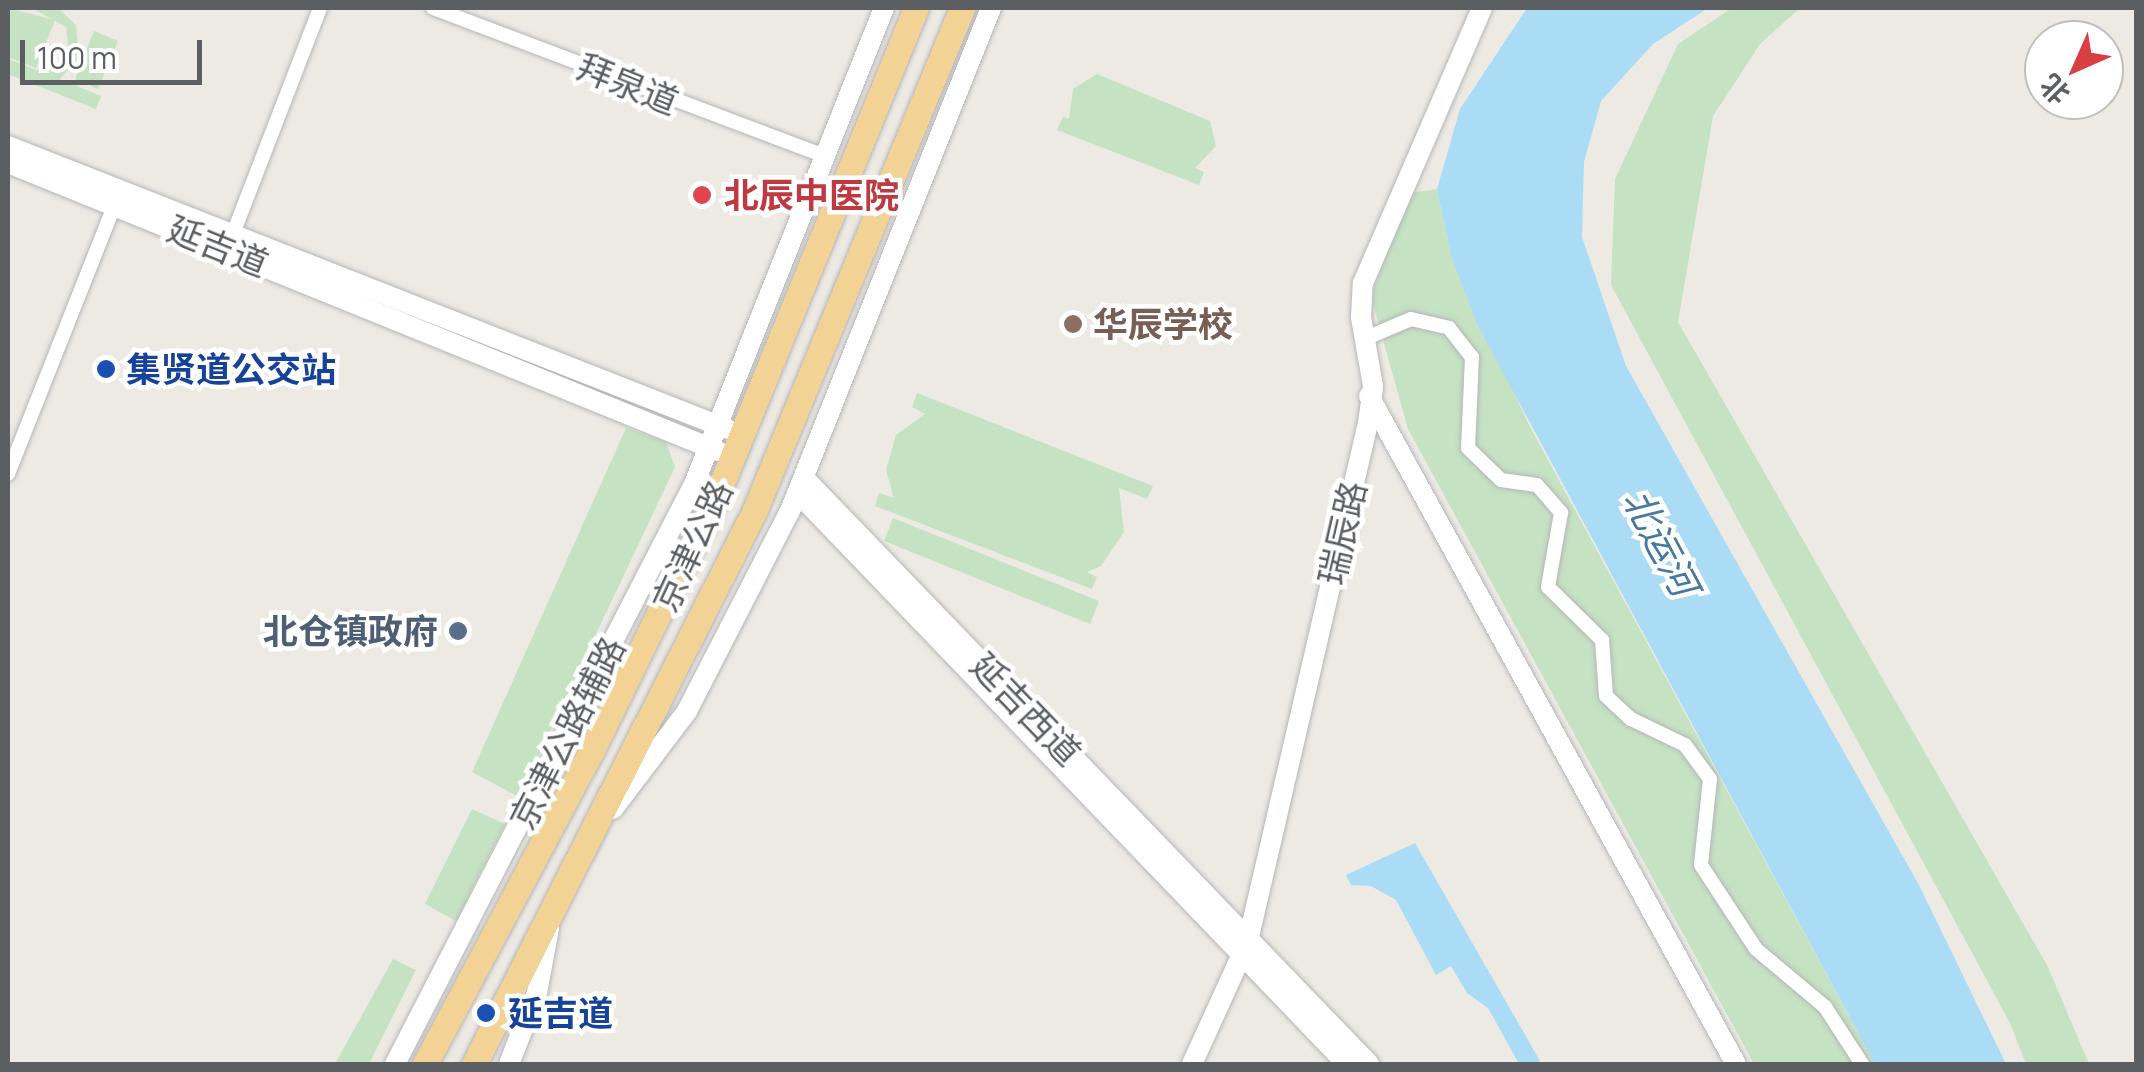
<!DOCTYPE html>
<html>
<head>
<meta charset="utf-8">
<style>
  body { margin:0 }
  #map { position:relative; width:2144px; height:1072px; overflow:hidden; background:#edeae4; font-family:Manrope,"Noto Sans SC",sans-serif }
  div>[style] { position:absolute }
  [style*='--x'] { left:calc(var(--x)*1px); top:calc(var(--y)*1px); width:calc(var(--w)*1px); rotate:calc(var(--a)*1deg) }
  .green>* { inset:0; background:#c5e2c2 }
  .water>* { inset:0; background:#aadcf6 }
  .roads { filter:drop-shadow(0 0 2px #b4b6b9) drop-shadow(0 0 2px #b4b6b9) }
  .street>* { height:14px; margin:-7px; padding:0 7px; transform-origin:7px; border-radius:7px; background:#fff }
  .secondary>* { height:20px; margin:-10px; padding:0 10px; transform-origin:10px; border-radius:10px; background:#fff }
  .highway>* { height:25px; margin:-12.5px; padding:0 12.5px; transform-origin:12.5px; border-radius:12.5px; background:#f2d295 }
  .dots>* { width:28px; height:28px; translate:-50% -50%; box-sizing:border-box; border:5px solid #fff; border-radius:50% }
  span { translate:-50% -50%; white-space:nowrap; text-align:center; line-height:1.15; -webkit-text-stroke:9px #fff; paint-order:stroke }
  .street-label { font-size:35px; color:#5c5f62 }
  .health-label { font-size:35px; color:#be3a42; font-weight:700 }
  .left { translate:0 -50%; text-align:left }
  .education-label { font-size:35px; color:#785e54; font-weight:700 }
  .transit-label { font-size:35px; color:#164399; font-weight:700 }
  .service-label { font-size:35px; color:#4e5e75; font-weight:700 }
  .right { translate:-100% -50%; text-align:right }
  .water-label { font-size:38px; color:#46799e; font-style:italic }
  .frame { position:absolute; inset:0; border:10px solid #5c5f62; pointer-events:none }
  .north { position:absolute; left:2024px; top:20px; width:100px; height:100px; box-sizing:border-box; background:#fff; border:2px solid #bebfc0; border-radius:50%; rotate:225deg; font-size:28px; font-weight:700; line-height:40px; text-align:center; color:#5c5f62 }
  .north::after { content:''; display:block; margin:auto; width:35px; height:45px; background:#d73f41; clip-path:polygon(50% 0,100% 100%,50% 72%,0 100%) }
  .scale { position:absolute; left:20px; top:40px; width:182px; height:45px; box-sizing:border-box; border:5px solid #5c5f62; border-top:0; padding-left:12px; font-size:30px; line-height:35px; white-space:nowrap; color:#5c5f62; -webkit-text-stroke:8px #fff; paint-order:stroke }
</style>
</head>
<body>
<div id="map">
  <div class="green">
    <div style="clip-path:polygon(8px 8px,55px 20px,36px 68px,8px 57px)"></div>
    <div style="clip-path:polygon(32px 8px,58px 8px,76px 25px,79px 58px,60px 79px,101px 96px,96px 109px,8px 74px,8px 59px,45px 73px,69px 56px,66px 27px)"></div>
    <div style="clip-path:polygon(1732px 8px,1800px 8px,1760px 44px,1713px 116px,1678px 322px,2048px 967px,2089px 1064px,2026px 1064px,2010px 1023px,1611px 285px,1615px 179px,1678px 44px)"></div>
    <div style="clip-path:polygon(94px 31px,118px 41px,98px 89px,75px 79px)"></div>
    <div style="clip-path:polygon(1097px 74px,1210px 121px,1216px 146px,1195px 168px,1204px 172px,1199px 185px,1057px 130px,1063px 117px,1069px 119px,1073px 89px)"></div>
    <div style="clip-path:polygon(1437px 189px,1452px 259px,1529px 425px,1875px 1064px,1754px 1064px,1408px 429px,1371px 297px,1408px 193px)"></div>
    <div style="clip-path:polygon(917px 393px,1153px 486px,1147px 499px,1119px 488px,1124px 532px,1101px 566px,1087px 572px,1097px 577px,1092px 589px,875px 506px,879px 493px,894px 498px,886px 470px,896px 435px,925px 414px,912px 407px)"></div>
    <div style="clip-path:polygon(626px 428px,666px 442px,675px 467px,519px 797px,472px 772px)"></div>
    <div style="clip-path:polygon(893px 518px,1099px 601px,1090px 624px,884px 541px)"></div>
    <div style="clip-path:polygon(472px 809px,505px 824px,456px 921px,425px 904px)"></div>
    <div style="clip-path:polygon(393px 959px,416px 970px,369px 1064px,335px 1064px)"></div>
  </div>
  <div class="water">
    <div style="clip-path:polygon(1527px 8px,1708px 8px,1653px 44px,1601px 101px,1584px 162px,1582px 237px,1626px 366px,1919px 885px,2006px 1064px,1875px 1064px,1478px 326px,1452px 259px,1437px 189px,1460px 109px)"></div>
    <div style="clip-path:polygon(1415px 843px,1540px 1061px,1534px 1064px,1519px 1064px,1488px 1008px,1467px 993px,1451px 966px,1436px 975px,1396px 900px,1371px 886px,1351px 885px,1346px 875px)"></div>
  </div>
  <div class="roads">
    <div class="street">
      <div style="--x:433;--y:8;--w:418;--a:20.7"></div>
      <div style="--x:231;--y:239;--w:248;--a:-68.9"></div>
      <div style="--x:1364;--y:339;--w:51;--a:-23.1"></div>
      <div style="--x:1411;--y:319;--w:39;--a:13"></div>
      <div style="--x:1449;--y:328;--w:37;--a:52"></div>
      <div style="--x:1472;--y:357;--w:91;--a:92.5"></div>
      <div style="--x:1468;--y:448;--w:46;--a:44.1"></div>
      <div style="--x:1501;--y:480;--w:36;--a:8"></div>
      <div style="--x:1537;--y:485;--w:37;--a:49"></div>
      <div style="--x:1561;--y:513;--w:75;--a:100"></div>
      <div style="--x:1548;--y:587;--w:76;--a:44.5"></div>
      <div style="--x:1602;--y:640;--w:56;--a:85.9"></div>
      <div style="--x:1606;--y:696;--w:34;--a:43"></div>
      <div style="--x:1631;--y:719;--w:60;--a:25.7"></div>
      <div style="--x:1685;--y:745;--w:42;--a:53.7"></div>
      <div style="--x:1710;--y:779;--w:86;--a:96"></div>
      <div style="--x:1701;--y:865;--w:100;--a:56.8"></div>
      <div style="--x:1756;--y:949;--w:90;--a:40"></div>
      <div style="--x:1825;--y:1007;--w:68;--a:57"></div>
      <div style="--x:8;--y:474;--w:290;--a:-68.4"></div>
    </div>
    <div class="secondary">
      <div style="--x:8;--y:146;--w:773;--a:21.48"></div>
      <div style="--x:8;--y:163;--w:766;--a:22.08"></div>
      <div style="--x:1369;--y:396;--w:762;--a:61.22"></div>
      <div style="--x:804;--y:478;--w:814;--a:46.05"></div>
      <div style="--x:798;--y:493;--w:792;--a:46.13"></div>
      <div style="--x:613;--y:809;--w:123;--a:-52.9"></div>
      <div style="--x:687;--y:711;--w:225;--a:-62.8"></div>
      <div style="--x:790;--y:511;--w:542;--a:-68.22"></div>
      <div style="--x:395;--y:1064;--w:653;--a:-62.73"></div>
      <div style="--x:694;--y:484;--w:513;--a:-68.24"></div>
      <div style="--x:509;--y:1064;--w:76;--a:-68.5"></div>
      <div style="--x:537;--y:993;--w:66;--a:-79.5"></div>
      <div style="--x:1192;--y:1064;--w:135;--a:-65.5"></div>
      <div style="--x:1248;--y:941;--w:532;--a:-76.96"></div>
      <div style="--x:1368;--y:423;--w:37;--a:-82"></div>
      <div style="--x:1373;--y:386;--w:70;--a:-99.9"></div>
      <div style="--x:1361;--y:317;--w:34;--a:-87"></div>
      <div style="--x:1363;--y:283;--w:300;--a:-66.6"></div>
    </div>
    <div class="highway">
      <div style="--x:425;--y:1064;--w:356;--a:-62"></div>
      <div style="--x:592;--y:750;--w:284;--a:-63.9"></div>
      <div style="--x:717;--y:495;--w:526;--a:-67.77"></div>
      <div style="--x:474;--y:1064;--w:619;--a:-63.1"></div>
      <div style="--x:754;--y:512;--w:545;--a:-67.57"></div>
    </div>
  </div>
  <div class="dots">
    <div style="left:702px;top:195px;background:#e0444e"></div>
    <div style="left:1073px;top:324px;background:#8d6e63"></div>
    <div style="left:106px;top:369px;background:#1a4fb4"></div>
    <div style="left:458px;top:631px;background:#5c6f8a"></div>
    <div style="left:486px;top:1013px;background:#1a4fb4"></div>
  </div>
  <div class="street-label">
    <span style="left:628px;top:84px;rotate:22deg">拜泉道</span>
    <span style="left:218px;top:246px;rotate:22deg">延吉道</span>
    <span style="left:1342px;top:533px;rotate:-77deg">瑞辰路</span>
    <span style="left:692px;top:546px;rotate:-65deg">京津公路</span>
    <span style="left:1026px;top:709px;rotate:46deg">延吉西道</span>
    <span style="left:567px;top:733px;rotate:-63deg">京津公路辅路</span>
  </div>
  <div class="health-label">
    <span class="left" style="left:724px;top:195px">北辰中医院</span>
  </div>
  <div class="education-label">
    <span class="left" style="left:1093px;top:324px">华辰学校</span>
  </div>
  <div class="transit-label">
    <span class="left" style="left:126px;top:369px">集贤道公交站</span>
    <span class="left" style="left:508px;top:1013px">延吉道</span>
  </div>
  <div class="service-label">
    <span class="right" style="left:438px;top:631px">北仓镇政府</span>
  </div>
  <div class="water-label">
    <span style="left:1661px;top:542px;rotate:62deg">北运河</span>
  </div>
  <div class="frame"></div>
  <div class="north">北</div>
  <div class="scale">100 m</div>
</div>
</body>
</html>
